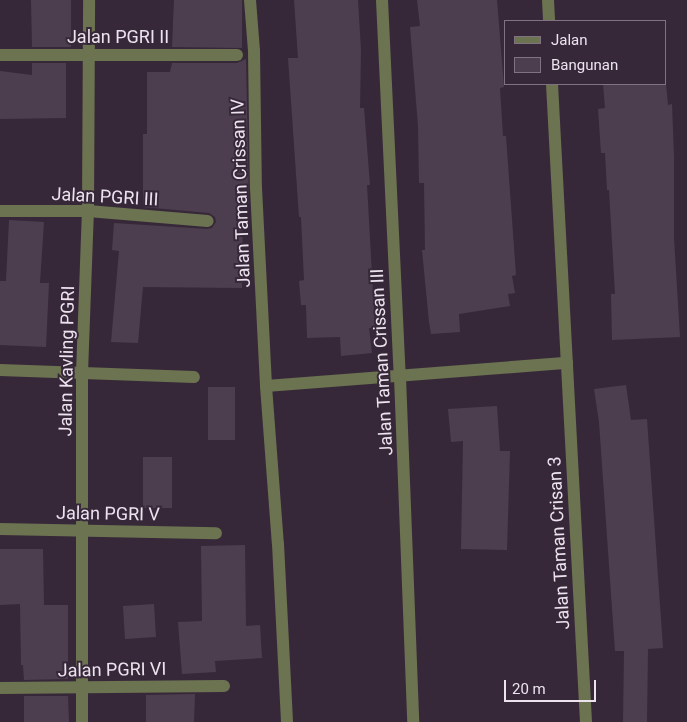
<!DOCTYPE html>
<html>
<head>
<meta charset="utf-8">
<style>
  body { margin:0 }
  #map { position:relative; width:687px; height:722px; overflow:hidden; background:#372839; font-family:Roboto,sans-serif }
  div>[style] { position:absolute }
  [style*='--x'] { left:calc(var(--x)*1px); top:calc(var(--y)*1px); width:calc(var(--w)*1px); rotate:calc(var(--a)*1deg) }
  .building>* { inset:0; background:#4d3e4f }
  .minor>* { height:12px; margin:-6px; padding:0 6px; transform-origin:6px; border-radius:6px; background:#6c7351 }
  span { translate:-50% -50%; white-space:nowrap; text-align:center; line-height:1.15; -webkit-text-stroke:4px #372839; paint-order:stroke }
  .street-label { font-size:18px; color:#ece3ee }
  .legend { position:absolute; left:504px; top:20px; width:162px; height:65px; box-sizing:border-box; background:#372839; border:1px solid #7f7381; margin:0; padding:6px 9px; list-style:none; font-size:15px; color:#ece3ee }
  .legend li { display:flex; align-items:center; gap:10px; height:25px }
  .legend b { width:25px; border:1px solid #7f7381 }
  .scale { position:absolute; left:504px; top:680px; width:92px; height:22px; box-sizing:border-box; border:2px solid #ece3ee; border-top:0; padding-left:6px; font-size:15px; line-height:18px; white-space:nowrap; color:#ece3ee; -webkit-text-stroke:4px #372839; paint-order:stroke }
</style>
</head>
<body>
<div id="map">
  <div class="building">
    <div style="clip-path:polygon(31px 0,71px 0,71px 47px,32px 47px)"></div>
    <div style="clip-path:polygon(174px 0,242px 0,242px 48px,172px 47px)"></div>
    <div style="clip-path:polygon(294px 0,358px 0,361px 50px,360px 108px,364px 108px,370px 185px,367px 185px,375px 328px,369px 328px,372px 353px,341px 356px,340px 337px,307px 338px,306px 305px,301px 305px,299px 281px,304px 280px,301px 217px,299px 217px,288px 58px,298px 58px)"></div>
    <div style="clip-path:polygon(417px 0,497px 0,504px 87px,500px 88px,503px 136px,506px 136px,516px 275px,512px 276px,515px 293px,508px 294px,510px 306px,459px 314px,460px 332px,431px 334px,429px 322px,422px 250px,425px 250px,424px 183px,419px 183px,418px 126px,410px 27px,420px 26px)"></div>
    <div style="clip-path:polygon(246px 59px,249px 203px,243px 203px,242px 288px,143px 287px,138px 343px,111px 342px,119px 251px,112px 250px,114px 223px,207px 229px,212px 228px,216px 222px,215px 217px,209px 213px,143px 207px,143px 134px,147px 134px,147px 72px,170px 72px,172px 63px,237px 63px)"></div>
    <div style="clip-path:polygon(32px 63px,66px 63px,66px 118px,0 119px,0 71px,32px 75px)"></div>
    <div style="clip-path:polygon(603px 84px,666px 84px,668px 105px,672px 104px,674px 156px,674px 238px,680px 337px,612px 340px,611px 294px,615px 294px,609px 190px,607px 190px,605px 153px,601px 153px,598px 109px,605px 108px)"></div>
    <div style="clip-path:polygon(9px 220px,44px 222px,40px 283px,49px 283px,46px 347px,0 345px,0 281px,6px 281px)"></div>
    <div style="clip-path:polygon(626px 385px,631px 420px,647px 419px,663px 648px,648px 649px,647px 722px,623px 722px,624px 651px,615px 651px,599px 422px,594px 389px)"></div>
    <div style="clip-path:polygon(208px 387px,235px 387px,235px 440px,208px 440px)"></div>
    <div style="clip-path:polygon(497px 406px,500px 451px,510px 451px,507px 550px,461px 549px,463px 441px,451px 442px,448px 409px)"></div>
    <div style="clip-path:polygon(143px 457px,172px 457px,172px 508px,143px 508px)"></div>
    <div style="clip-path:polygon(245px 545px,246px 626px,260px 625px,262px 658px,215px 661px,216px 672px,182px 674px,178px 622px,202px 621px,201px 546px)"></div>
    <div style="clip-path:polygon(0 549px,43px 549px,44px 605px,68px 605px,68px 679px,24px 680px,23px 665px,21px 665px,20px 604px,0 605px)"></div>
    <div style="clip-path:polygon(154px 604px,156px 637px,125px 639px,123px 606px)"></div>
    <div style="clip-path:polygon(195px 694px,194px 722px,146px 722px,146px 695px)"></div>
    <div style="clip-path:polygon(24px 696px,68px 696px,69px 722px,24px 722px)"></div>
  </div>
  <div class="minor">
    <div style="--x:250;--y:0;--w:51;--a:85.5"></div>
    <div style="--x:254;--y:51;--w:137;--a:89.2"></div>
    <div style="--x:256;--y:188;--w:198;--a:87.1"></div>
    <div style="--x:266;--y:386;--w:158;--a:85.7"></div>
    <div style="--x:278;--y:544;--w:178;--a:87.1"></div>
    <div style="--x:382;--y:0;--w:377;--a:87.3"></div>
    <div style="--x:400;--y:377;--w:345;--a:87.8"></div>
    <div style="--x:548;--y:0;--w:21;--a:87"></div>
    <div style="--x:0;--y:55;--w:237;--a:0"></div>
    <div style="--x:552;--y:84;--w:639;--a:86.95"></div>
    <div style="--x:0;--y:211;--w:88;--a:0"></div>
    <div style="--x:88;--y:211;--w:120;--a:4.8"></div>
    <div style="--x:0;--y:370;--w:194;--a:2.1"></div>
    <div style="--x:266;--y:386;--w:302;--a:-4.4"></div>
    <div style="--x:0;--y:529;--w:216;--a:1.1"></div>
    <div style="--x:0;--y:688;--w:224;--a:-0.5"></div>
    <div style="--x:82;--y:722;--w:349;--a:-90"></div>
    <div style="--x:82;--y:373;--w:162;--a:-87.9"></div>
    <div style="--x:88;--y:211;--w:211;--a:-89.7"></div>
  </div>
  <div class="street-label">
    <span style="left:118px;top:37px">Jalan PGRI II</span>
    <span style="left:241px;top:193px;rotate:-92deg">Jalan Taman Crissan IV</span>
    <span style="left:105px;top:197px;rotate:3deg">Jalan PGRI III</span>
    <span style="left:67px;top:361px;rotate:-89deg">Jalan Kavling PGRI</span>
    <span style="left:382px;top:362px;rotate:-93deg">Jalan Taman Crissan III</span>
    <span style="left:108px;top:514px;rotate:1deg">Jalan PGRI V</span>
    <span style="left:559px;top:543px;rotate:-93deg">Jalan Taman Crisan 3</span>
    <span style="left:112px;top:670px;rotate:-1deg">Jalan PGRI VI</span>
  </div>
  <ul class="legend">
  <li><b style="height:6px;background:#6c7351"></b>Jalan</li>
  <li><b style="height:14px;background:#4d3e4f"></b>Bangunan</li>
  </ul>
  <div class="scale">20 m</div>
</div>
</body>
</html>
